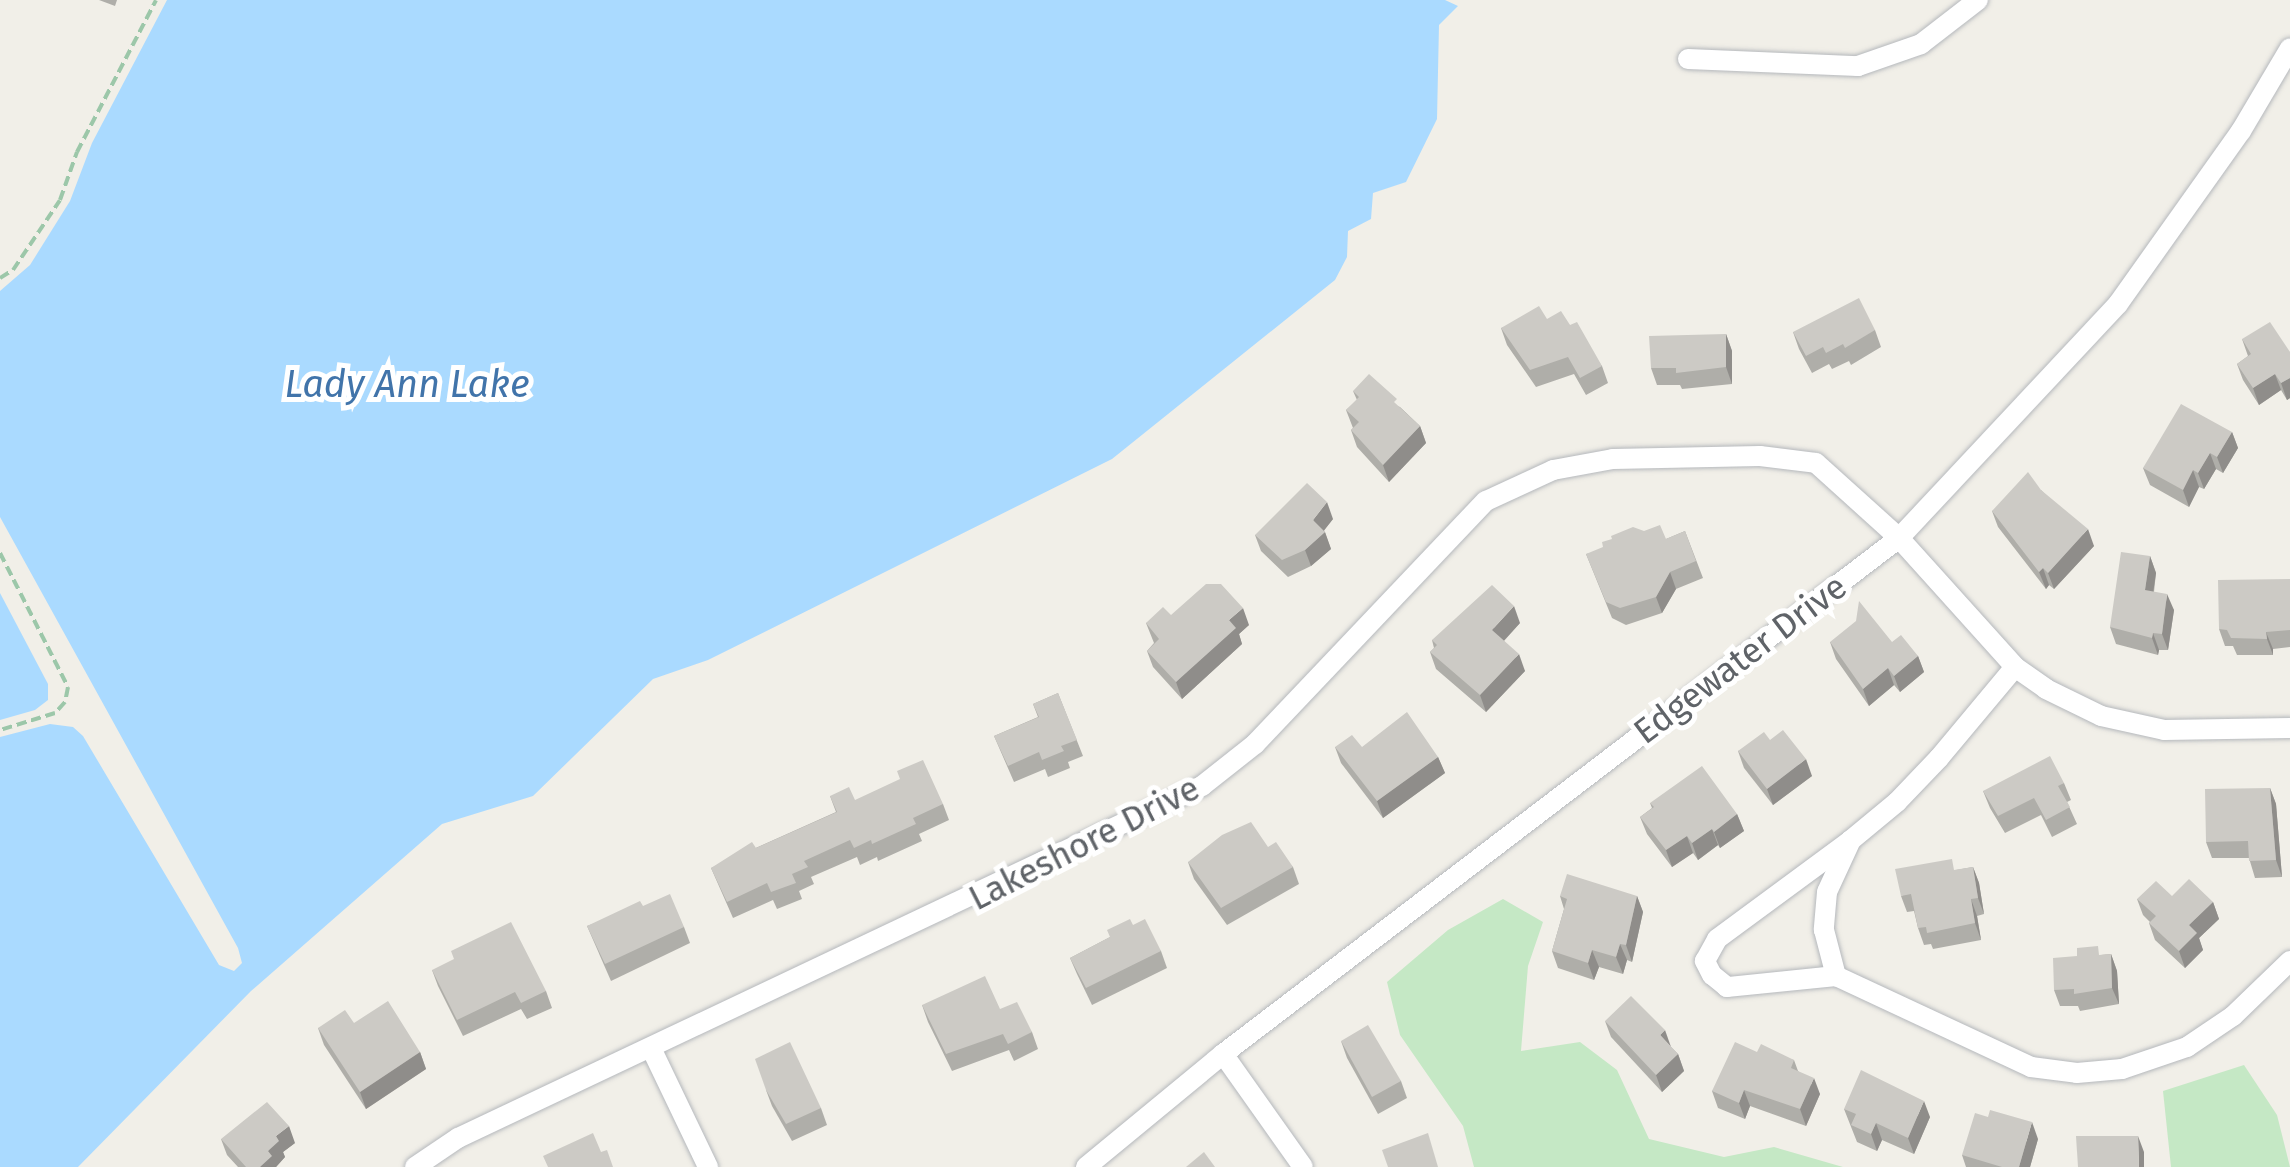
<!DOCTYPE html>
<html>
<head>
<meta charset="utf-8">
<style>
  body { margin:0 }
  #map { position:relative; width:2290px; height:1167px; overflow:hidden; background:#f1efe8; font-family:"Fira Sans",sans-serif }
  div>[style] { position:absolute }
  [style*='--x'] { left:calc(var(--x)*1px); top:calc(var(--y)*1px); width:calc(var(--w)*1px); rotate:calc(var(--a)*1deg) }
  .green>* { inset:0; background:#c5e8c5 }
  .water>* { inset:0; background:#aadaff }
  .path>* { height:4px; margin-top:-2px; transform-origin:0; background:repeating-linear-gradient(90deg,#9cc7a9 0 10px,transparent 0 15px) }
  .roads { filter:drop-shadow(0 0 2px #b5b8bc) drop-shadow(0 0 2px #b5b8bc) }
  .minor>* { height:20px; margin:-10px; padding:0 10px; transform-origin:10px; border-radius:10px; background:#fff }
  .wall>* { inset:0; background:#afaea9 }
  .shaded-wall>* { inset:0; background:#8f8d8a }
  .building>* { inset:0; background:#cccac5 }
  span { translate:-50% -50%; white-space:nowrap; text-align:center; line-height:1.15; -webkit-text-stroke:10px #fff; paint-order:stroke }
  .street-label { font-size:35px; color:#5f6368 }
  .water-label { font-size:38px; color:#4174aa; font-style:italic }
</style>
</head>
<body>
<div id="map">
  <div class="green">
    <div style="clip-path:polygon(1503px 899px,1543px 922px,1528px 966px,1521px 1051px,1580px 1042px,1617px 1070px,1649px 1139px,1724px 1157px,1774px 1147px,1843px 1167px,1474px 1167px,1463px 1126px,1400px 1035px,1387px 982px,1448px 930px)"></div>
    <div style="clip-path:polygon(2244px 1065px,2277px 1115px,2290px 1167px,2171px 1167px,2163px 1091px)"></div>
  </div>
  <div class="water">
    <div style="clip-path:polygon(167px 0,1445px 0,1458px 6px,1439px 25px,1437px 119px,1406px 182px,1373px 193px,1371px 219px,1348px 231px,1347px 257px,1335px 280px,1112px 459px,708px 660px,653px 679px,533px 796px,442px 824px,251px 991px,78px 1167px,0 1167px,0 737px,50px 724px,73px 727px,83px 736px,219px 965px,234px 971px,242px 963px,238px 948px,0 517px,0 291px,30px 265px,70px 201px,92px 143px)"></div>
    <div style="clip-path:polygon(0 593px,48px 684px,48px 700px,35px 710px,0 720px)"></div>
  </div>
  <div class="path">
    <div style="--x:0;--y:278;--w:15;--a:-32"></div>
    <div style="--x:13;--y:270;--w:84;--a:-56.1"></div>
    <div style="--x:60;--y:200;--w:51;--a:-70.5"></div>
    <div style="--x:77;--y:152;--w:171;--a:-62.5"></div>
    <div style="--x:0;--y:553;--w:150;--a:63.1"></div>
    <div style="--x:68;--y:687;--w:15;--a:101"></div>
    <div style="--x:65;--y:702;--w:15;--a:132"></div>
    <div style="--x:55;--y:713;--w:58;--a:162.8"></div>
  </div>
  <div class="roads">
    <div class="minor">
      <div style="--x:1688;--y:59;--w:170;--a:2.4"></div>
      <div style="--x:1858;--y:66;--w:67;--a:-19.2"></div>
      <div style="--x:1921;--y:44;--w:72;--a:-37.7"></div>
      <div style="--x:2015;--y:667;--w:119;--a:129.9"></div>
      <div style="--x:1939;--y:758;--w:61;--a:133.7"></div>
      <div style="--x:1897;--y:802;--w:60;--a:140.4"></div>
      <div style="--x:1851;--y:840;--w:57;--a:114.8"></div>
      <div style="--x:1827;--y:892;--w:38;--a:95"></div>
      <div style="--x:1824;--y:930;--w:48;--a:75.4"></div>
      <div style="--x:1836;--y:976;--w:215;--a:25"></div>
      <div style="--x:2031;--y:1067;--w:46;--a:7.4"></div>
      <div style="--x:2077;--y:1073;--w:45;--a:-5.1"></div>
      <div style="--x:2122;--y:1069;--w:69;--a:-18.7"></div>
      <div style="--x:2187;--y:1047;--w:55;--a:-34"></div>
      <div style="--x:2233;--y:1016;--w:79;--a:-44"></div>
      <div style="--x:1836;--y:976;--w:110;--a:174.2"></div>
      <div style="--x:1727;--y:987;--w:19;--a:-141"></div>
      <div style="--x:1712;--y:975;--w:16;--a:-117"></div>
      <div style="--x:1705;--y:961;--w:25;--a:-61"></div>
      <div style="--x:1717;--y:939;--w:165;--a:-36.4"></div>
      <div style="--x:652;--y:1050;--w:130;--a:64.4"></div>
      <div style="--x:1223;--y:1054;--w:138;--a:54.7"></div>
      <div style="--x:415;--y:1167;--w:52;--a:-34"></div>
      <div style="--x:458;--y:1138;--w:823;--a:-25.32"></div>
      <div style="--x:1202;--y:786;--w:68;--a:-38.4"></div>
      <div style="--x:1255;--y:744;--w:335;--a:-46.5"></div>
      <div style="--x:1486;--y:501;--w:74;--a:-24.8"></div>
      <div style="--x:1553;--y:470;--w:61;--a:-10.4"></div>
      <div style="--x:1613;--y:459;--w:147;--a:-1.2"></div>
      <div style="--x:1760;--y:456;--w:56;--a:7.1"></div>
      <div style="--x:1816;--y:463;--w:112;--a:42.1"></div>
      <div style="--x:1899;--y:538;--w:173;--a:48"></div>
      <div style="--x:2015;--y:667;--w:38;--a:35"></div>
      <div style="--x:2046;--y:689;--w:61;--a:26.1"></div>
      <div style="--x:2101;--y:716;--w:65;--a:12.5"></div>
      <div style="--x:2164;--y:730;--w:126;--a:-0.9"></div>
      <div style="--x:1086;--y:1167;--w:178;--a:-39.5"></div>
      <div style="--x:1223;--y:1054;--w:850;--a:-37.35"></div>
      <div style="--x:1899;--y:538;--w:320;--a:-46.9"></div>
      <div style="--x:2118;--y:304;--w:212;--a:-54.6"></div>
      <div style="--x:2241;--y:131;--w:96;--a:-59.4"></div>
    </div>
  </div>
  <div class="wall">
    <div style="clip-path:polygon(99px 0,117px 0,115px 6px)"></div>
    <div style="clip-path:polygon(1547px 319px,1570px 325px,1602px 366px,1608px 383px,1586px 395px,1574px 374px,1536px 387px,1507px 345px,1501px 328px)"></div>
    <div style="clip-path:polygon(1875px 330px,1881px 347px,1851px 365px,1849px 361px,1832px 369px,1829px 364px,1812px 373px,1799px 349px,1793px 332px)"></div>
    <div style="clip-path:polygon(1726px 334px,1732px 351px,1732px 384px,1682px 389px,1680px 385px,1657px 385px,1651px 368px)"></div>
    <div style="clip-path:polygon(2242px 339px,2290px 352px,2290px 398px,2287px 400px,2281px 390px,2259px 405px,2243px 380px,2237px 364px,2248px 356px)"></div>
    <div style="clip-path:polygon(1353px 391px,1400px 407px,1420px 426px,1426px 443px,1389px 482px,1357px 447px,1351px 430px,1353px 428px,1346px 410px,1357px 400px)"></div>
    <div style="clip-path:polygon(2232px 432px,2238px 448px,2223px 473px,2216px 469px,2204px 489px,2199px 487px,2189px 507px,2150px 485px,2143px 468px)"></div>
    <div style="clip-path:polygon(2041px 490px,2094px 546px,2054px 589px,2049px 585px,2046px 589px,1998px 527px,1992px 511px)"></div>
    <div style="clip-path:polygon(1333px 519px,1324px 530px,1331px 549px,1311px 566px,1288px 577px,1261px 551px,1255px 535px)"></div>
    <div style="clip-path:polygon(1685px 531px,1703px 578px,1676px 589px,1662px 613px,1626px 625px,1612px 618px,1586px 554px,1666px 539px)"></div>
    <div style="clip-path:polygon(2150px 556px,2156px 573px,2154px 592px,2174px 610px,2168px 650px,2159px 650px,2158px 655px,2116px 644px,2110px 627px)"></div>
    <div style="clip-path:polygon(2290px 579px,2290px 647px,2273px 649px,2273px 655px,2237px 655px,2233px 646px,2225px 646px,2219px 629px)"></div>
    <div style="clip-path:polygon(1171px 615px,1249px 625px,1239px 634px,1242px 644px,1182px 699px,1153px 667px,1147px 651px,1154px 643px,1146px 623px)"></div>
    <div style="clip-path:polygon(1520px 623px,1504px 641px,1525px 671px,1486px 712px,1436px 669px,1430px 652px,1434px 648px,1432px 640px)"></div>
    <div style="clip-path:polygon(1830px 642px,1892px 642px,1918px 656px,1924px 672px,1900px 692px,1894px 685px,1869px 706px,1836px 659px)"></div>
    <div style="clip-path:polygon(1058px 693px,1083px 756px,1068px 762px,1070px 768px,1048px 777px,1045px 769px,1014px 782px,994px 736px,1038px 717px,1033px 704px)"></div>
    <div style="clip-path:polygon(1770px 740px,1812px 776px,1773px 805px,1744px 768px,1738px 751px)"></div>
    <div style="clip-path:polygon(1335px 747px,1362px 747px,1438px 757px,1445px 773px,1383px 818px,1341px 763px)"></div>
    <div style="clip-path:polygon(2064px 783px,2071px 800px,2067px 802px,2077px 824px,2052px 837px,2041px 815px,2005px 833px,1990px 808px,1983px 791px)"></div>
    <div style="clip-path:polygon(2270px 788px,2276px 804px,2282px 877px,2255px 878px,2249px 858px,2212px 858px,2206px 842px)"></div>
    <div style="clip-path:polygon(830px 796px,855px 800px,943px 804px,949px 820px,919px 834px,922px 841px,878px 861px,877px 857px,860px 865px,857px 857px,811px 877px,814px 884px,799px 891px,802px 899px,777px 909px,773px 900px,733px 918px,711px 868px,836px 812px)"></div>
    <div style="clip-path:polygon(1650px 803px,1737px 814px,1744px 831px,1720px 848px,1718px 845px,1698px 860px,1693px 853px,1672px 867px,1647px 834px,1640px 817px,1652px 808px)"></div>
    <div style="clip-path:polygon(1268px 847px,1293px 867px,1299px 884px,1227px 925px,1194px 879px,1188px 862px)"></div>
    <div style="clip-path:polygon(1973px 867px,1979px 883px,1984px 914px,1977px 916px,1981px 940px,1933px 949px,1931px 944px,1924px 945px,1918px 928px,1914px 911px,1907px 912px,1901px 896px,1956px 870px)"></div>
    <div style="clip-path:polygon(1560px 896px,1637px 896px,1643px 912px,1632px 962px,1627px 960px,1623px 974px,1599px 967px,1594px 980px,1558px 968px,1552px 951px,1564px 909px)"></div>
    <div style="clip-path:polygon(2172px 896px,2213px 902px,2219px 919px,2199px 938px,2203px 950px,2185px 968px,2155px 940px,2149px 923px,2150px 922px,2143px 915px,2137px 899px)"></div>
    <div style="clip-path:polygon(643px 906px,684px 927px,690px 943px,611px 981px,587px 926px)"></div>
    <div style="clip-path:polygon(1133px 925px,1161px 951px,1167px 968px,1092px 1005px,1077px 974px,1070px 958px)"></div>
    <div style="clip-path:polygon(2111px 954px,2117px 971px,2119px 1004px,2080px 1011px,2078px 1006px,2060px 1006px,2054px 990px,2101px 955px)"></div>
    <div style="clip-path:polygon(432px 970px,546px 991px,552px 1008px,527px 1019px,521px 1009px,463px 1036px,438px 986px)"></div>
    <div style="clip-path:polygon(922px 1005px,1000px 1009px,1032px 1032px,1038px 1049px,1014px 1061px,1009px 1050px,952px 1071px,928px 1022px)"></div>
    <div style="clip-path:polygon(1605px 1021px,1670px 1046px,1678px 1054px,1684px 1071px,1662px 1092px,1611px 1037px)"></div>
    <div style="clip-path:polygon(354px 1023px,420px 1052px,426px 1069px,366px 1109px,324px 1045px,318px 1028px)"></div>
    <div style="clip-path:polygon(1341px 1041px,1401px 1081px,1407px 1098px,1378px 1114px,1347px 1058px)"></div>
    <div style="clip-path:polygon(1757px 1052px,1794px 1060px,1798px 1071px,1820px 1094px,1806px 1126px,1750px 1106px,1745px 1119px,1718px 1108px,1712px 1091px)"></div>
    <div style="clip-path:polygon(766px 1090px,821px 1108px,827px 1125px,792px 1141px,772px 1106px)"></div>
    <div style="clip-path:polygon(1844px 1109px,1930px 1117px,1914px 1154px,1882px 1140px,1877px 1151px,1857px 1142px)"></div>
    <div style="clip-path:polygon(221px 1139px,295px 1143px,283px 1152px,285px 1157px,276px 1167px,238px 1167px,227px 1155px)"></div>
    <div style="clip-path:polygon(2038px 1139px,2030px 1167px,1966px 1167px,1962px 1155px)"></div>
  </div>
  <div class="shaded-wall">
    <div style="clip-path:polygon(1726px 334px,1732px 351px,1732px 384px,1726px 367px)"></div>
    <div style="clip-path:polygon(2275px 374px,2281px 390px,2259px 405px,2253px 388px)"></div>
    <div style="clip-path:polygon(2290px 378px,2290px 398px,2287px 400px,2281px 383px)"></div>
    <div style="clip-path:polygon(1420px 426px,1426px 443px,1389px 482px,1383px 465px)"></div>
    <div style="clip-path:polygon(2232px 432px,2238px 448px,2223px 473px,2217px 457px)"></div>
    <div style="clip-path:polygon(2210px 453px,2216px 469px,2204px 489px,2198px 473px)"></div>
    <div style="clip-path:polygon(2193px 470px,2199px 487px,2189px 507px,2183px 490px)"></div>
    <div style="clip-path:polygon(1327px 502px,1333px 519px,1319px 537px,1313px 520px)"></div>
    <div style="clip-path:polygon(2088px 529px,2094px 546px,2054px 589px,2048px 573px)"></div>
    <div style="clip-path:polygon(1325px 532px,1331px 549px,1311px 566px,1305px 550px)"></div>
    <div style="clip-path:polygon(2150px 556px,2156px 573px,2151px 607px,2145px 590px)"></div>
    <div style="clip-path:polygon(2043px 568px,2049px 585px,2046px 589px,2039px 572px)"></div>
    <div style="clip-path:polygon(1670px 572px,1676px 589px,1662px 613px,1656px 597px)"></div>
    <div style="clip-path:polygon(2167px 594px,2174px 610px,2168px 650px,2162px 634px)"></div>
    <div style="clip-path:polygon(1514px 606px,1520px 623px,1498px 647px,1492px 630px)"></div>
    <div style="clip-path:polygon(1243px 608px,1249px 625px,1239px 634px,1242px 644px,1182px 699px,1176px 682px,1229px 620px)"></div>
    <div style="clip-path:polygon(2266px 632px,2273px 649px,2273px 655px,2267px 639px)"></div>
    <div style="clip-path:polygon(2153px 633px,2159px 650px,2158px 655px,2152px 638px)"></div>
    <div style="clip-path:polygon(1519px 654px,1525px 671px,1486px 712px,1480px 695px)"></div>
    <div style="clip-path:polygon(1918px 656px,1924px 672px,1900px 692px,1894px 676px)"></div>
    <div style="clip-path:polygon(1888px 668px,1894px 685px,1869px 706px,1863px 689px)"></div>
    <div style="clip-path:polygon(1438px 757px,1445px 773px,1383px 818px,1377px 801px)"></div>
    <div style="clip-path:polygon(1806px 759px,1812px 776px,1773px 805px,1767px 789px)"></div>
    <div style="clip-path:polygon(2270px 788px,2276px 804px,2282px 877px,2276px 860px)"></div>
    <div style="clip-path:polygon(1737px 814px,1744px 831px,1720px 848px,1714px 832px)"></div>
    <div style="clip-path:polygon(1712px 829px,1718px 845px,1698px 860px,1692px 843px)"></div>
    <div style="clip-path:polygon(1687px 836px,1693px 853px,1672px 867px,1666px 850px)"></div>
    <div style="clip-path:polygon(1973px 867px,1979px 883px,1984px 914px,1978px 898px)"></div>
    <div style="clip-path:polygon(1637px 896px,1643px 912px,1632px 962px,1626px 945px)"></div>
    <div style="clip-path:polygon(1971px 899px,1977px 916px,1981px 940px,1975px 923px)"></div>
    <div style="clip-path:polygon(2213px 902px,2219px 919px,2199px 938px,2203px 950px,2185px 968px,2179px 951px,2189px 925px)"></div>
    <div style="clip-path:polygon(1620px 944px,1627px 960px,1623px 974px,1616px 957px)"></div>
    <div style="clip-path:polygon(1592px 950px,1599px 967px,1594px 980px,1588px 963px)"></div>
    <div style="clip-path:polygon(2111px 954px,2117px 971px,2119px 1004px,2112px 988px)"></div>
    <div style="clip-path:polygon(1665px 1030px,1671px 1047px,1660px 1035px)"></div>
    <div style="clip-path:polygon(420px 1052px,426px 1069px,366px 1109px,360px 1092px)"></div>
    <div style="clip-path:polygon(1678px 1054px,1684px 1071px,1662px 1092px,1656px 1075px)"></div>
    <div style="clip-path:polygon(1814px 1078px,1820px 1094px,1806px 1126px,1800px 1109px)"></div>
    <div style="clip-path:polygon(1744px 1090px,1750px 1106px,1745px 1119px,1739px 1103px)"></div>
    <div style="clip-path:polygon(1924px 1101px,1930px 1117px,1914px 1154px,1908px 1138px)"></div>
    <div style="clip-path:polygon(2032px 1122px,2038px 1139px,2030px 1167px,2019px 1167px)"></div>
    <div style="clip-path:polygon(1876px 1123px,1882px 1140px,1877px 1151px,1871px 1134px)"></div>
    <div style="clip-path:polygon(289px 1126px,295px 1143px,283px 1152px,285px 1157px,276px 1167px,260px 1167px,276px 1136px)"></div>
    <div style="clip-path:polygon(2138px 1136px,2144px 1152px,2144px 1167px,2139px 1167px)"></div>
  </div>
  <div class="building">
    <div style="clip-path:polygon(1859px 298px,1875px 330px,1845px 348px,1843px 344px,1826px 353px,1823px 347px,1806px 356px,1793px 332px)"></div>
    <div style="clip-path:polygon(1539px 306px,1547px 319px,1561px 311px,1570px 325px,1577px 322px,1602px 366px,1580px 378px,1568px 357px,1530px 370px,1501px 328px)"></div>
    <div style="clip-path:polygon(2270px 322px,2290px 352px,2290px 378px,2281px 383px,2275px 374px,2253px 388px,2237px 364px,2251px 354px,2242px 339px)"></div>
    <div style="clip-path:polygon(1726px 334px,1726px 367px,1676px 373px,1676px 368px,1651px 368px,1649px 336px)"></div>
    <div style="clip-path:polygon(1369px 374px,1397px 399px,1394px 402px,1420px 426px,1383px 465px,1351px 430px,1359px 422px,1346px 410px,1359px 397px,1353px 391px)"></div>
    <div style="clip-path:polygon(2181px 404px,2232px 432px,2217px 457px,2210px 453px,2198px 473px,2193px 470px,2183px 490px,2143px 468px)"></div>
    <div style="clip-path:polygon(2028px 472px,2041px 490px,2088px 529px,2048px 573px,2043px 568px,2039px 572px,1992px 511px)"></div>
    <div style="clip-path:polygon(1307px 483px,1327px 502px,1313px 520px,1325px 532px,1305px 550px,1282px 560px,1255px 535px)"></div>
    <div style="clip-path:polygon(1660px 525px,1666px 539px,1685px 531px,1696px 561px,1670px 572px,1656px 597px,1620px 608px,1606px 602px,1586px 554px,1603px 547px,1602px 542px,1612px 539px,1611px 536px,1633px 527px,1644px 531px)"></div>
    <div style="clip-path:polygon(2121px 552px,2150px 556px,2145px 590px,2167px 594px,2162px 634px,2153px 633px,2152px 638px,2110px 627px)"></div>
    <div style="clip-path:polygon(2290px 579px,2290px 630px,2266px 632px,2267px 639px,2231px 638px,2227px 630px,2219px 629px,2218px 580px)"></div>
    <div style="clip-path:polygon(1206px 584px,1221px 584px,1243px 608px,1229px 620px,1236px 628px,1176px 682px,1147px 651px,1159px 639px,1146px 623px,1163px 607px,1171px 615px)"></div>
    <div style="clip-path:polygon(1492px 585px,1514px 606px,1492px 630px,1519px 654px,1480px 695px,1430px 652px,1437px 645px,1432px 640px)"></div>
    <div style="clip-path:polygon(1859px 601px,1892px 642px,1901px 635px,1918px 656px,1894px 676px,1888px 668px,1863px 689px,1830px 642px,1856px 621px)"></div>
    <div style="clip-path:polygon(1058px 693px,1077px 740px,1061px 746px,1064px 751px,1042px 760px,1039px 752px,1008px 766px,994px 736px,1039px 717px,1033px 704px)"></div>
    <div style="clip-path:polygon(1407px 712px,1438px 757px,1377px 801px,1335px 747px,1352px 735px,1362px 747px)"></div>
    <div style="clip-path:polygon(1783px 730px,1806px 759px,1767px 789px,1738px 751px,1764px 732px,1770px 740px)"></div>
    <div style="clip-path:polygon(2050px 756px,2064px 783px,2058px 786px,2070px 807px,2046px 820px,2034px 798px,1998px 816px,1983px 791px)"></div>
    <div style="clip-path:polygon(923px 760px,943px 804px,913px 818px,916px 824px,872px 844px,871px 840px,854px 848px,850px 840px,804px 861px,808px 867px,792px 874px,796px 883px,771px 892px,767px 883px,727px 902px,711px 868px,752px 842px,756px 848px,837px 812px,830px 796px,849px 787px,855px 800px,900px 779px,897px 771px)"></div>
    <div style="clip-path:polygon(1702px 766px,1737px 814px,1714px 832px,1712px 829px,1692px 843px,1687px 836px,1666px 850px,1640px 817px,1654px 807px,1650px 803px)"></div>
    <div style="clip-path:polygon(2270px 788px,2276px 860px,2249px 861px,2248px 841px,2206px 842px,2205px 789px)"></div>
    <div style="clip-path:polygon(1251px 822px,1268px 847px,1276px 842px,1293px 867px,1221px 908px,1188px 862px,1222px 835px)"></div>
    <div style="clip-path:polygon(1952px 859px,1954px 870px,1973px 867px,1978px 898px,1971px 899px,1975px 923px,1927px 933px,1926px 927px,1918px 928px,1911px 894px,1901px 896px,1895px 869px)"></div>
    <div style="clip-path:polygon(1567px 874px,1637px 896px,1626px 945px,1620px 944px,1616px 957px,1592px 950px,1588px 963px,1552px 951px,1567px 899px,1560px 896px)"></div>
    <div style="clip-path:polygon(2189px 879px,2213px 902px,2189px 925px,2197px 933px,2179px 951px,2149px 923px,2156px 916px,2137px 899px,2156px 881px,2172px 896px)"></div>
    <div style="clip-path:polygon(670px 894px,684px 927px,605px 964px,587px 926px,640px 901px,643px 906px)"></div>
    <div style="clip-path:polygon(1130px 919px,1133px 925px,1145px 919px,1161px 951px,1086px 988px,1070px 958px,1110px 937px,1107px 930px)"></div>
    <div style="clip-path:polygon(511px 922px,546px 991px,521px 1003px,515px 992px,457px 1020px,432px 970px,454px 959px,451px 951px)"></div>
    <div style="clip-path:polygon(2098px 946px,2099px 955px,2111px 954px,2112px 988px,2074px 994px,2074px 989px,2054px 990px,2053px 958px,2077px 956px,2077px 948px)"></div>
    <div style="clip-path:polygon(985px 976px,1000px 1009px,1017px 1002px,1032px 1032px,1008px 1044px,1003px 1034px,946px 1054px,922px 1005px)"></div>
    <div style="clip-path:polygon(1631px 996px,1665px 1030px,1660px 1035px,1678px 1054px,1656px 1075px,1605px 1021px)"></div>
    <div style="clip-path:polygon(388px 1001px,420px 1052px,360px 1092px,318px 1028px,345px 1010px,354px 1023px)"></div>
    <div style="clip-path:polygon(1368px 1025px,1401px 1081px,1372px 1097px,1341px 1041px)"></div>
    <div style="clip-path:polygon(790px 1042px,821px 1108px,786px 1124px,766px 1090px,755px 1059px)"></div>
    <div style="clip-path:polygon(1735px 1042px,1757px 1052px,1761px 1044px,1794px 1060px,1791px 1068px,1814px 1078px,1800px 1109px,1744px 1090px,1739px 1103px,1712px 1091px)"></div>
    <div style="clip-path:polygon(1861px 1070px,1924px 1101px,1908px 1138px,1876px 1123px,1871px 1134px,1851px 1125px,1856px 1114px,1844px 1109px)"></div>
    <div style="clip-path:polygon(267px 1102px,289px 1126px,276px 1136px,279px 1141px,268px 1151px,272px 1156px,260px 1167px,246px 1167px,221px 1139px)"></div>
    <div style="clip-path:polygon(1990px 1110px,2032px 1122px,2019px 1167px,2002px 1167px,1962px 1155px,1975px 1113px,1988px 1117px)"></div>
    <div style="clip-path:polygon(593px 1133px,601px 1152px,607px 1150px,613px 1167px,548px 1167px,543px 1156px)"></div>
    <div style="clip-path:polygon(1428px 1133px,1438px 1167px,1388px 1167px,1382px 1150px)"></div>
    <div style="clip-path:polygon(2076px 1136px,2138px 1136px,2139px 1167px,2078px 1167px)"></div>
    <div style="clip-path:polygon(1204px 1152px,1215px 1167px,1186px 1167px)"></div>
  </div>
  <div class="street-label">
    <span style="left:1740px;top:659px;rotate:-37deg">Edgewater Drive</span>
    <span style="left:1084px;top:843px;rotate:-27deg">Lakeshore Drive</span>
  </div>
  <div class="water-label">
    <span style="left:407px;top:385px">Lady Ann Lake</span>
  </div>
</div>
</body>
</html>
